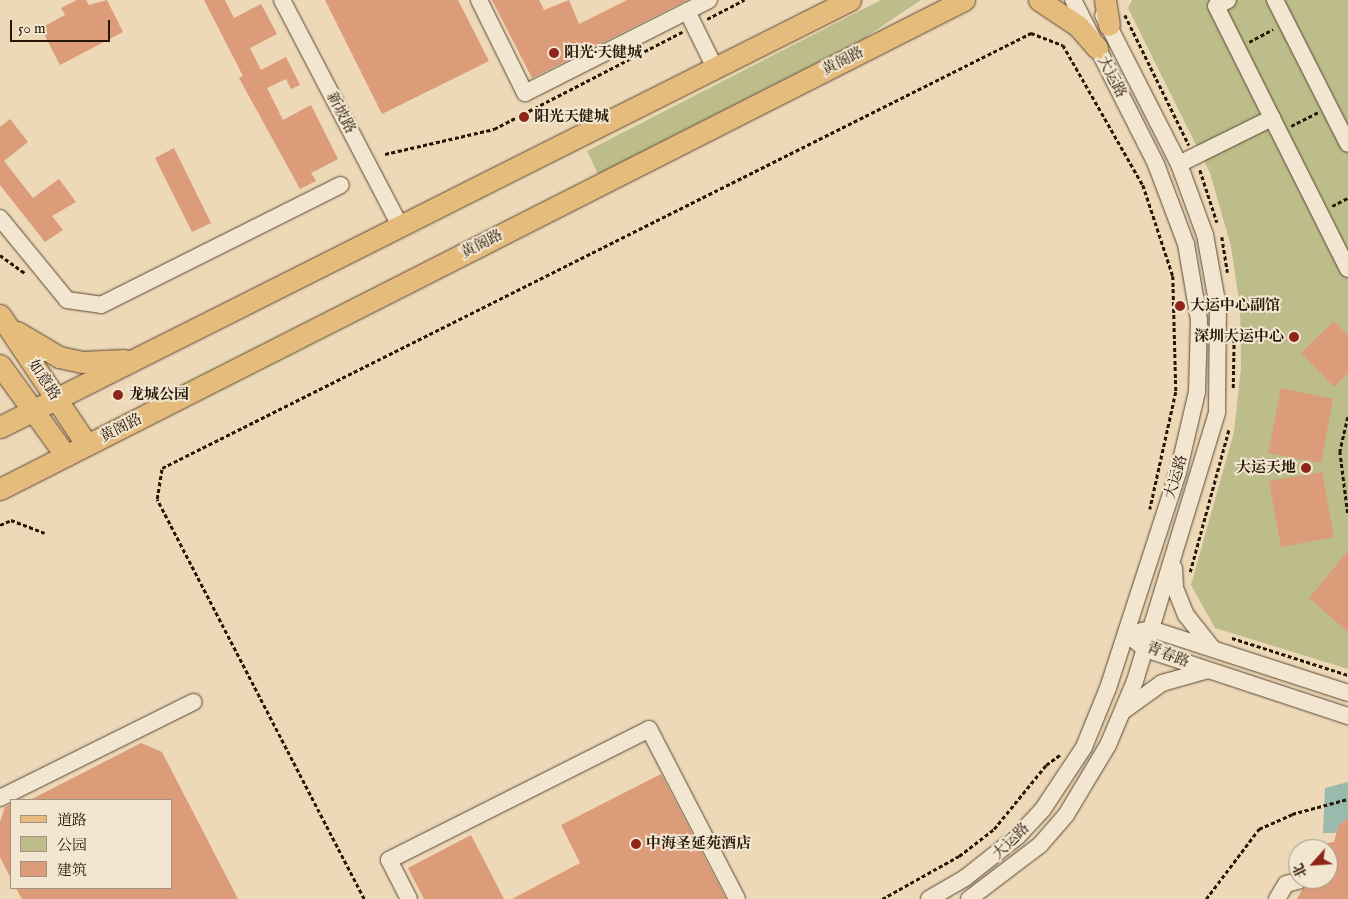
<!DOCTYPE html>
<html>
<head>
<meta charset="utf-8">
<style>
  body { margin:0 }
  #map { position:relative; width:1348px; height:899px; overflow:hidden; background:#edd8b7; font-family:"IM FELL English","Noto Serif SC",serif }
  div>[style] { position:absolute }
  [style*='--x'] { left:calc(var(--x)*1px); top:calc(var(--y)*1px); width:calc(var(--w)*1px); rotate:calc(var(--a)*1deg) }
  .green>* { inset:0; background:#bdbd8b }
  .water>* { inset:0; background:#99baac }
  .building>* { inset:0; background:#dc9b79 }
  .path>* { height:2.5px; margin-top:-1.25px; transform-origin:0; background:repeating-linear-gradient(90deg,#271707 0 4px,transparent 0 6.5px) }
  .roads { filter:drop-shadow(0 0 1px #584733) drop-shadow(0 0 1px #584733) }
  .minor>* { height:16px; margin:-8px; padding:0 8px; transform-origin:8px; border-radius:8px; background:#f3e6d0 }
  .major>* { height:21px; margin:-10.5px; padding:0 10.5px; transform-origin:10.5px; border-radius:10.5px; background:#e6bc7c }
  .dots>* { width:14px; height:14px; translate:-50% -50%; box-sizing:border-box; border:2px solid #f3e6d0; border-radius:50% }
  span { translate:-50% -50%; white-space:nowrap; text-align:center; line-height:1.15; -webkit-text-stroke:4px #f3e6d0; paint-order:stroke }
  .poi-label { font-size:15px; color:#271707; font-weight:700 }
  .left { translate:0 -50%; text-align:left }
  .right { translate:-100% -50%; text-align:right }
  .street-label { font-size:15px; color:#271707 }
  .legend { position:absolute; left:10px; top:799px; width:162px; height:90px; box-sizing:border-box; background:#f3e6d0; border:1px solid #a19380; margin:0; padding:6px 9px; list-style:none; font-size:15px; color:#271707 }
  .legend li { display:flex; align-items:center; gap:10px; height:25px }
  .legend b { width:25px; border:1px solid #a19380 }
  .north { position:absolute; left:1288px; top:839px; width:50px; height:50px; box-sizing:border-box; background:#f3e6d0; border:1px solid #a19380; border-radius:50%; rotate:244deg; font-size:14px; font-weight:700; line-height:20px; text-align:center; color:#271707 }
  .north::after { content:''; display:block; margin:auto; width:18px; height:22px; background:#8f2418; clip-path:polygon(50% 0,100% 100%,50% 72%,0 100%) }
  .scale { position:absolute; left:10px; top:20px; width:100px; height:22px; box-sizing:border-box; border:2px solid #271707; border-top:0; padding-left:6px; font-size:15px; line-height:18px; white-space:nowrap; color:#271707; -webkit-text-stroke:4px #f3e6d0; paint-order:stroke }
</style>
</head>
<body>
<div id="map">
  <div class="green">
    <div style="clip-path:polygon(881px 0,921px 0,863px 39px,598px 174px,587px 151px)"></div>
    <div style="clip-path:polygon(1132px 0,1348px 0,1348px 669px,1215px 628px,1191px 585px,1234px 432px,1241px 367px,1240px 308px,1231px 246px,1210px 173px,1128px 8px)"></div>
  </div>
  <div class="water">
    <div style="clip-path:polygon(1348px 782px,1348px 819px,1335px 833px,1323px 833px,1325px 788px)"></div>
  </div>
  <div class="building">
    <div style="clip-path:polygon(77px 0,86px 0,89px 5px,107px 0,123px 32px,60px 65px,41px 28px,65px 15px,61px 8px)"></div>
    <div style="clip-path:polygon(204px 0,225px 0,234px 18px,261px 4px,277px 34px,250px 48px,261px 70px,286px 57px,300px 85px,291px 89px,286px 79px,267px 88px,283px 120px,311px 105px,338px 159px,311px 173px,316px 181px,300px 189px,239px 78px,243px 76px)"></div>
    <div style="clip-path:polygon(325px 0,458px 0,489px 61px,382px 114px)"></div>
    <div style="clip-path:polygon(492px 0,539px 0,544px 10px,569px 0,579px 24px,627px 0,687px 0,532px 78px)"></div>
    <div style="clip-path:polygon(10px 119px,28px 142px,4px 161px,33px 198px,59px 179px,76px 202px,52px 216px,63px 230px,45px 242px,0 185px,0 127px)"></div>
    <div style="clip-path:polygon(174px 148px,211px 223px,192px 232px,155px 158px)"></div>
    <div style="clip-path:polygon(1334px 321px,1348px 335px,1348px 373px,1334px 387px,1301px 353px)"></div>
    <div style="clip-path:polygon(1281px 388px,1333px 399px,1321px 463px,1268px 453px)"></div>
    <div style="clip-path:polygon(1322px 472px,1334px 537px,1281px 547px,1269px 481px)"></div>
    <div style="clip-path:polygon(1348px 551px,1348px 632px,1309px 598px)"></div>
    <div style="clip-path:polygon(141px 743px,162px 752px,238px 899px,22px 899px,16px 888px,171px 888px,171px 800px,30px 800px)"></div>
    <div style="clip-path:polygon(661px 774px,726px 899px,512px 899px,580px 863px,561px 825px)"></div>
    <div style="clip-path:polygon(11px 804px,11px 879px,0 857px,0 822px,5px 807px)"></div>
    <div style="clip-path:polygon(1348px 818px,1348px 899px,1297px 899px,1308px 879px,1328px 879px,1328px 843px,1334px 842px,1338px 826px)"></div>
    <div style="clip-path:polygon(471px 835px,504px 899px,424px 899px,408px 868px)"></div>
  </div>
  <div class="path">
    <div style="--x:1125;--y:15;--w:145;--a:63.8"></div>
    <div style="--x:707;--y:19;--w:42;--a:-27.2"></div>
    <div style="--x:1249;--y:42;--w:27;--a:-28"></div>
    <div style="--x:1291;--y:126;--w:30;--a:-27"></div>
    <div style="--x:385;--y:154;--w:112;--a:-12.9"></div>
    <div style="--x:494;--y:129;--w:212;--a:-27.3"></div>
    <div style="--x:1200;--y:170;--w:55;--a:71.9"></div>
    <div style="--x:1332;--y:206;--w:18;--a:-27"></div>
    <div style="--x:1222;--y:237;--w:36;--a:81"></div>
    <div style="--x:0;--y:255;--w:32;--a:36"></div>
    <div style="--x:1233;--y:388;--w:60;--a:-89"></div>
    <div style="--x:1348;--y:417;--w:35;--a:103"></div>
    <div style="--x:1340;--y:451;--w:64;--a:82.8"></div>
    <div style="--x:0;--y:525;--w:12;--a:-24"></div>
    <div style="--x:11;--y:520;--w:36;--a:21"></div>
    <div style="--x:1190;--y:572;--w:149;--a:-74.8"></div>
    <div style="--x:1232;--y:638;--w:122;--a:17.7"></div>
    <div style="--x:364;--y:899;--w:450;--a:-117.4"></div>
    <div style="--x:157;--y:499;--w:31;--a:-81"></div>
    <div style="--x:162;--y:468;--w:972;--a:-26.59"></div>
    <div style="--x:1031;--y:33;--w:34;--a:21"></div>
    <div style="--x:1063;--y:45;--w:161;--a:60.3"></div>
    <div style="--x:1143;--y:185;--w:96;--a:71.8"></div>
    <div style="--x:1173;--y:276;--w:116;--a:88.5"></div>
    <div style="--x:1176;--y:392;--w:120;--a:102.5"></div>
    <div style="--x:882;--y:899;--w:88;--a:-29.2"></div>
    <div style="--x:959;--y:856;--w:44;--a:-37.6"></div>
    <div style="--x:994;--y:829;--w:82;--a:-50.9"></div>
    <div style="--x:1046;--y:765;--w:19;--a:-36"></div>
    <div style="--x:1206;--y:899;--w:88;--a:-52.9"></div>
    <div style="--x:1259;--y:829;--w:36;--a:-24"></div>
    <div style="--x:1292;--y:814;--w:58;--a:-15"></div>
  </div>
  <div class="roads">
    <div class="minor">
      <div style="--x:282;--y:0;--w:255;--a:62.4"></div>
      <div style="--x:479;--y:0;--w:104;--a:63.7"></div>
      <div style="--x:525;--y:93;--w:206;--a:-26.8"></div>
      <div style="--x:1228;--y:0;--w:13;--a:153"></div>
      <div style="--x:1216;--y:6;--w:125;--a:63.4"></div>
      <div style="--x:1275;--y:0;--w:161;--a:63.1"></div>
      <div style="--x:687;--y:11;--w:64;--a:63.8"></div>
      <div style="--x:1179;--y:164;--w:104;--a:-26.3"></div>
      <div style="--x:1272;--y:118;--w:169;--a:63.3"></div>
      <div style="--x:0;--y:218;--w:106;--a:50.7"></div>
      <div style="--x:67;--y:300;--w:34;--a:8"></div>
      <div style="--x:101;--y:305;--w:268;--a:-26.6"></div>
      <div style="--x:1174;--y:568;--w:20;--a:87"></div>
      <div style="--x:1175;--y:588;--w:29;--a:68"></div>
      <div style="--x:1186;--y:615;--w:43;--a:51.5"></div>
      <div style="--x:1141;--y:631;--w:10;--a:-11"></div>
      <div style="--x:1151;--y:629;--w:207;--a:18"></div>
      <div style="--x:1126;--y:633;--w:25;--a:40"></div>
      <div style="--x:1145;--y:649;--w:214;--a:18.3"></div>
      <div style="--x:1126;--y:709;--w:44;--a:-35.8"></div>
      <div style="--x:1162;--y:683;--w:45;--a:-15.6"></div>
      <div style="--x:0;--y:798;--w:216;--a:-26.4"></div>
      <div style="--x:409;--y:899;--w:44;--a:-117.1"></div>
      <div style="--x:389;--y:860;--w:291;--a:-26.7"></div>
      <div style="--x:649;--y:729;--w:191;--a:62.6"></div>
      <div style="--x:929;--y:899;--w:42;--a:-30.3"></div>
      <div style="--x:965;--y:878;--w:66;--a:-38.3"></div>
      <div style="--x:1017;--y:837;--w:38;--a:-47"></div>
      <div style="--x:1043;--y:809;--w:74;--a:-56.5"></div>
      <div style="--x:1084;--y:747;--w:64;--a:-67.9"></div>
      <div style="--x:1108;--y:688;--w:226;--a:-72"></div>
      <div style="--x:1178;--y:473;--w:83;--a:-76.8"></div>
      <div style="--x:1197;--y:392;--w:72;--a:-88.4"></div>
      <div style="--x:1199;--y:320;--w:77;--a:-99.7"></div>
      <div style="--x:1186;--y:244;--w:85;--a:-110.6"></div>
      <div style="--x:1156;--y:164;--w:184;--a:-116.8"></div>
      <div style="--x:969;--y:899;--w:89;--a:-37.3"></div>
      <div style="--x:1040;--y:845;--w:40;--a:-49"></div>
      <div style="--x:1066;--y:815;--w:82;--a:-59"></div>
      <div style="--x:1108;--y:745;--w:69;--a:-67.1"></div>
      <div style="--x:1135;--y:681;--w:281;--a:-73"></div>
      <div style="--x:1217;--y:412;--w:105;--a:-89.5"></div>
      <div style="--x:1218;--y:307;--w:73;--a:-100.2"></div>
      <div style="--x:1205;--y:235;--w:76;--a:-110.1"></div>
      <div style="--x:1179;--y:164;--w:167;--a:-117"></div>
      <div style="--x:1277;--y:899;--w:17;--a:-59"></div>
      <div style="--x:1286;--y:884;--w:12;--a:-14"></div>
    </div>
    <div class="major">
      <div style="--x:1039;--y:0;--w:47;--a:33.7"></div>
      <div style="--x:1078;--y:26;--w:29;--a:49"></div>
      <div style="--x:1105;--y:0;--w:25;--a:81"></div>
      <div style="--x:0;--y:315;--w:156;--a:56.2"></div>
      <div style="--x:17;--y:332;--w:49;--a:30.8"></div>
      <div style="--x:59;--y:357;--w:24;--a:12"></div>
      <div style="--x:82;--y:362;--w:42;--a:-2.7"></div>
      <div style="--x:0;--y:365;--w:112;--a:54"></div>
      <div style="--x:0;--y:427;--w:951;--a:-26.67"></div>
      <div style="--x:0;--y:489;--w:1081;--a:-26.9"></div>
    </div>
  </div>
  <div class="dots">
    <div style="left:554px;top:53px;background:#8f2418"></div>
    <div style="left:524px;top:117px;background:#8f2418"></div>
    <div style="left:1180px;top:306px;background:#8f2418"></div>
    <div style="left:1294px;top:337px;background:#8f2418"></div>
    <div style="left:118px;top:395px;background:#8f2418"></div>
    <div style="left:1306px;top:468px;background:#8f2418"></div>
    <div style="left:636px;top:844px;background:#8f2418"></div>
  </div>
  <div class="poi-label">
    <span class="left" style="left:564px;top:53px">阳光·天健城</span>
    <span class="left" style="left:534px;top:117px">阳光天健城</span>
    <span class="left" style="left:1190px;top:306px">大运中心副馆</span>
    <span class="right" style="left:1284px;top:337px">深圳大运中心</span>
    <span class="left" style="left:129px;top:395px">龙城公园</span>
    <span class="right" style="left:1296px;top:468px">大运天地</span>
    <span class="left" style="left:646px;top:844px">中海圣延苑酒店</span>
  </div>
  <div class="street-label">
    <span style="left:843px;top:61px;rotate:-27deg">黄阁路</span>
    <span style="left:1112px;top:77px;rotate:63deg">大运路</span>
    <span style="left:341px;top:113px;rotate:62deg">新坡路</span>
    <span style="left:482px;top:244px;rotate:-27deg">黄阁路</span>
    <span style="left:44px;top:380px;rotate:56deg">如意路</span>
    <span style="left:121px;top:428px;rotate:-27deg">黄阁路</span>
    <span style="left:1176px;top:477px;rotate:-73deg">大运路</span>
    <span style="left:1168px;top:655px;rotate:21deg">青春路</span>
    <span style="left:1011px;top:841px;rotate:-44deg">大运路</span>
  </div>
  <ul class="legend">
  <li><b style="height:6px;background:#e6bc7c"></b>道路</li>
  <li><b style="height:14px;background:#bdbd8b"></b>公园</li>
  <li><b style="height:14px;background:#dc9b79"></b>建筑</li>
  </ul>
  <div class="north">北</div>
  <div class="scale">50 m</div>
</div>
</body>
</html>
